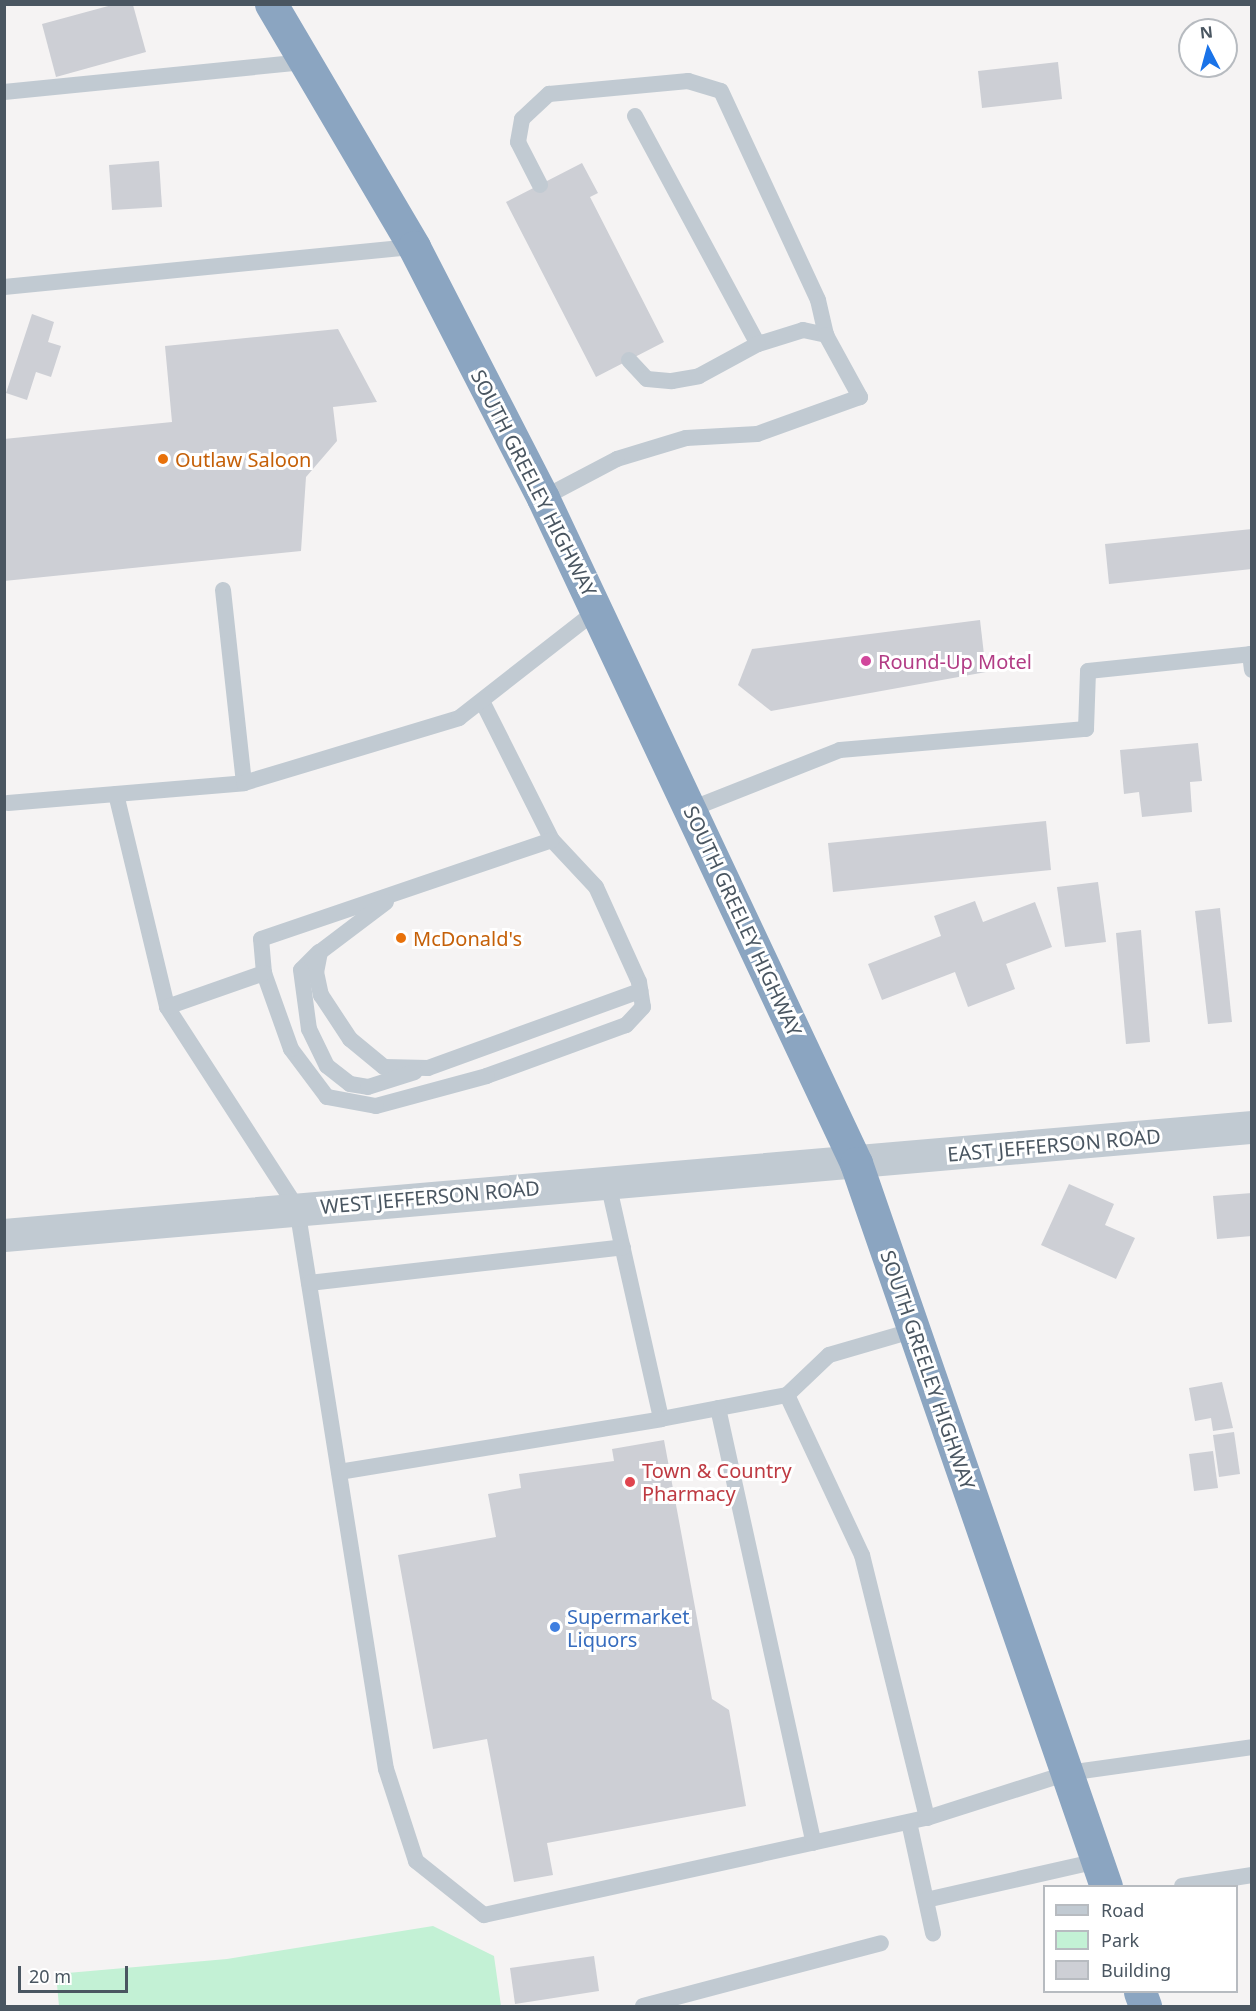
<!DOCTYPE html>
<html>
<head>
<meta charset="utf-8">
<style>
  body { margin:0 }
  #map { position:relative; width:1256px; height:2011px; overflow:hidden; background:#f5f3f3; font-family:"Noto Sans",sans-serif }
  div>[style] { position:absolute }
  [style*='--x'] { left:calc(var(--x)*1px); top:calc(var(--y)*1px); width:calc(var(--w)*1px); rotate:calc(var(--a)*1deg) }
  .green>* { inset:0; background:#c3f1d5 }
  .building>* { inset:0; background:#cdcfd5 }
  .lane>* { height:16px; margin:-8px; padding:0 8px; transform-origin:8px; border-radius:8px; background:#c1cad2 }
  .street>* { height:33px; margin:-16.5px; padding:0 16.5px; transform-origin:16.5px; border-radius:16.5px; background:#c1cad2 }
  .highway>* { height:33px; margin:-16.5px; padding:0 16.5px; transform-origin:16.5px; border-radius:16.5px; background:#8ba5c1 }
  .dots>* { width:16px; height:16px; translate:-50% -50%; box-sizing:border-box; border:3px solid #fff; border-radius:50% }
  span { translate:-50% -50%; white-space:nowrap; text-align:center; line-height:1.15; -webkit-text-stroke:6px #fff; paint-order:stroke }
  .food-label { font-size:20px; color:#c56008 }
  .left { translate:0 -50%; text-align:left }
  .street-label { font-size:20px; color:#4a5661 }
  .hotel-label { font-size:20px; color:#b23c85 }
  .health-label { font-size:20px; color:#be3a42 }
  .shop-label { font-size:20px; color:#366cbe }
  .frame { position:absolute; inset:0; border:6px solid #4a5661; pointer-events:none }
  .legend { position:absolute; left:1043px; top:1885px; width:195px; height:108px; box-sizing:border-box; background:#fff; border:2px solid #b7bbc0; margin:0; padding:8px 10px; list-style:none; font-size:18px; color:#4a5661 }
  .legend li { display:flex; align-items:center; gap:12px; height:30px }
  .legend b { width:30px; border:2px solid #b7bbc0 }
  .north { position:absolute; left:1178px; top:18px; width:60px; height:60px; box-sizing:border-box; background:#fff; border:2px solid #b7bbc0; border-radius:50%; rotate:354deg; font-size:16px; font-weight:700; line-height:24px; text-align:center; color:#4a5661 }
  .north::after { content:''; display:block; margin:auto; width:21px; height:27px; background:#1a73e8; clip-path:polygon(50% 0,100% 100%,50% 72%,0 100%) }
  .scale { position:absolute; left:18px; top:1966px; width:110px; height:27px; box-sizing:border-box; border:3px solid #4a5661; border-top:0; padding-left:8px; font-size:18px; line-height:21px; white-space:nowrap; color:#4a5661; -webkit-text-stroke:4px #fff; paint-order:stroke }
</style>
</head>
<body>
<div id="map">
  <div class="green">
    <div style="clip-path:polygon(433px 1926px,494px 1956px,501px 2006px,59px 2006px,56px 1974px,227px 1959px)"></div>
  </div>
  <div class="building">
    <div style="clip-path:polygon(112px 5px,133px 5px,146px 52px,56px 77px,42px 24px)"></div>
    <div style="clip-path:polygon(1058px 62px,1062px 99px,982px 108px,978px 71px)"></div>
    <div style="clip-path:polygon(159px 161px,162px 207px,112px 210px,109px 165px)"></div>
    <div style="clip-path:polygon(582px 163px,598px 193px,590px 197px,664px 342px,596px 377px,506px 202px)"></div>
    <div style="clip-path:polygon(32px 314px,54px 322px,48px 342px,61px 346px,51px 377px,36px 372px,27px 400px,6px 393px)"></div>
    <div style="clip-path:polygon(338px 329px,377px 402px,333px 407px,337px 441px,306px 477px,301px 551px,4px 581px,4px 439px,172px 422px,165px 346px)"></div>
    <div style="clip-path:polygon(1252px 529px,1252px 569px,1109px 584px,1105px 544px)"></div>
    <div style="clip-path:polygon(980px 620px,986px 672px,771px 711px,738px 685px,752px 649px)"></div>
    <div style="clip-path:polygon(1198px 743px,1202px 781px,1190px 782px,1192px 812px,1142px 817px,1139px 792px,1124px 794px,1120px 750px)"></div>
    <div style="clip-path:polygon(1046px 821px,1051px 870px,833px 892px,828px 843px)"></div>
    <div style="clip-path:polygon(1098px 882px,1106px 942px,1065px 947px,1057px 887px)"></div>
    <div style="clip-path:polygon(975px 901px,983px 922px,1035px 902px,1052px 947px,1006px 964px,1015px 989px,968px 1007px,955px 972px,882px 1000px,868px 964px,941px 936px,934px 916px)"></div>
    <div style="clip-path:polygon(1220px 908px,1232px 1022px,1208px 1024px,1195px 911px)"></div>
    <div style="clip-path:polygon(1141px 930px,1150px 1042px,1126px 1044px,1116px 933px)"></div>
    <div style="clip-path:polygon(1069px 1184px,1114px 1204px,1105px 1225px,1135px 1238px,1116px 1279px,1041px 1245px)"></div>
    <div style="clip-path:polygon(1252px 1193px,1252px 1236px,1217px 1239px,1213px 1196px)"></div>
    <div style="clip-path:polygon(1222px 1382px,1233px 1428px,1213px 1431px,1211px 1418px,1195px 1421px,1189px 1388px)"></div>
    <div style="clip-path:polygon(1234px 1432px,1240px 1474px,1219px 1477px,1213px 1435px)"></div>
    <div style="clip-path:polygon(664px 1440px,712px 1699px,729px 1710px,746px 1806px,547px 1843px,553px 1875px,514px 1882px,487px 1739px,433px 1749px,398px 1555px,496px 1537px,488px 1494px,521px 1488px,519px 1474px,614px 1461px,612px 1449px)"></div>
    <div style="clip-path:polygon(1213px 1451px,1218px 1488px,1194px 1491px,1189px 1454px)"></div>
    <div style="clip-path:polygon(594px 1956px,599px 1991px,515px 2004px,510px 1968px)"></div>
  </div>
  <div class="lane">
    <div style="--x:4;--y:92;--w:304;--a:-5.7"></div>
    <div style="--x:635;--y:116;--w:259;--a:61.7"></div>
    <div style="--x:758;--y:344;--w:47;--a:-17.3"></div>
    <div style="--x:803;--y:330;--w:24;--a:12"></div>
    <div style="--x:540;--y:185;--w:48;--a:-117.1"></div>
    <div style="--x:518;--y:142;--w:23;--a:-80"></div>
    <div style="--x:522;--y:119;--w:37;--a:-43"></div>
    <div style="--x:549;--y:94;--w:140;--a:-5.3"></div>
    <div style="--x:688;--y:81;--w:34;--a:17"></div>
    <div style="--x:721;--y:91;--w:230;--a:65.1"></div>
    <div style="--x:818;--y:300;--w:36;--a:77"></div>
    <div style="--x:826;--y:335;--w:71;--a:61.3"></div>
    <div style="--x:860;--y:397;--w:109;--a:160.2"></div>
    <div style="--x:757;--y:434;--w:71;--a:176.8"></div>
    <div style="--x:686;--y:438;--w:72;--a:163.1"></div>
    <div style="--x:617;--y:459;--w:84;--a:152.2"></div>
    <div style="--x:4;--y:287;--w:412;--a:-5.6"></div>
    <div style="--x:629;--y:360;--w:26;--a:47"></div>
    <div style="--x:647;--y:379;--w:25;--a:5"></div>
    <div style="--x:672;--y:381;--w:27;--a:-10"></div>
    <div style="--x:699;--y:376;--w:67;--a:-28.5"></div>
    <div style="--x:223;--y:590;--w:194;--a:83.8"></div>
    <div style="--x:1250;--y:654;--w:16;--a:83"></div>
    <div style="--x:482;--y:701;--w:156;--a:63.3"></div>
    <div style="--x:552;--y:840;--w:64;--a:46.9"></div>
    <div style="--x:596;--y:887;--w:104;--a:65.6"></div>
    <div style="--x:639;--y:982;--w:25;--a:81"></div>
    <div style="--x:643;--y:1007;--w:25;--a:133"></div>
    <div style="--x:626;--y:1025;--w:148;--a:159.9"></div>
    <div style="--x:487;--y:1076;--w:115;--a:164.9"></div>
    <div style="--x:376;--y:1106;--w:50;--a:-169.6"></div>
    <div style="--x:327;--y:1097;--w:60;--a:-126.9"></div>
    <div style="--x:291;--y:1049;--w:81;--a:-109.6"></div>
    <div style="--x:264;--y:973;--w:34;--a:-95"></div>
    <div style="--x:261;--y:939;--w:307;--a:-18.8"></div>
    <div style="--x:116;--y:794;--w:219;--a:76.5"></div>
    <div style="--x:167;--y:1007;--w:239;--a:57.1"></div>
    <div style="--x:297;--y:1208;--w:568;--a:80.99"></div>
    <div style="--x:386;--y:1769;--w:97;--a:71.9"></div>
    <div style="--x:416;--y:1861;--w:87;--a:38.5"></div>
    <div style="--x:484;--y:1915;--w:453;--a:-12.4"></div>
    <div style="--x:927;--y:1818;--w:148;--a:-17.7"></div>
    <div style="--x:1068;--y:1773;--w:186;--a:-8"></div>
    <div style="--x:8;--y:803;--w:237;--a:-4.8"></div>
    <div style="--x:244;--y:783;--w:225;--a:-16.8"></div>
    <div style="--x:459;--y:718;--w:175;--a:-38"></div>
    <div style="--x:691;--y:809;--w:160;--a:-21.6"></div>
    <div style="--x:840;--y:750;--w:247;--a:-4.9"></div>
    <div style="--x:1086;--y:729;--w:58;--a:-88"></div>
    <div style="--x:1088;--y:671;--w:165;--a:-5.9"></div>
    <div style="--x:386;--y:902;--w:83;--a:142.9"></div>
    <div style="--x:320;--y:952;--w:20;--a:101"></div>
    <div style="--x:316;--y:972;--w:24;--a:78"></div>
    <div style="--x:321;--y:995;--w:53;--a:56.6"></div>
    <div style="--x:350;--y:1039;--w:44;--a:39.5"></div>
    <div style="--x:384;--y:1067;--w:44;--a:1.3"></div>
    <div style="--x:428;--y:1068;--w:226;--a:-20"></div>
    <div style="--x:319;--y:952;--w:25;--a:135"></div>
    <div style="--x:301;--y:970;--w:60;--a:82.3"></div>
    <div style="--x:309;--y:1029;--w:41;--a:64.1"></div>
    <div style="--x:327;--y:1066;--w:29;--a:38"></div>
    <div style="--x:350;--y:1084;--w:18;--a:9"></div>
    <div style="--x:368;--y:1087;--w:49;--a:-17.7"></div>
    <div style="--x:167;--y:1007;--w:103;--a:-19.3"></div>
    <div style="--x:608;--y:1183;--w:242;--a:77.3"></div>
    <div style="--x:661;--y:1419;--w:128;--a:-10.8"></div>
    <div style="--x:787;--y:1395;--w:58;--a:-43.6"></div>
    <div style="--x:829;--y:1355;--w:90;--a:-16.2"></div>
    <div style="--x:309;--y:1283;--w:316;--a:-6.5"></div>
    <div style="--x:787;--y:1395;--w:177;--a:64.9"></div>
    <div style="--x:862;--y:1555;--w:271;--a:76.1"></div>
    <div style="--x:718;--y:1408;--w:445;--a:77.6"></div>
    <div style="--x:339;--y:1472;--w:326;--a:-9.3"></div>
    <div style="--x:909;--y:1822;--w:114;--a:77.8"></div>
    <div style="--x:1182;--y:1886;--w:71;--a:-8.9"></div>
    <div style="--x:926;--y:1900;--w:176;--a:-12.8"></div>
    <div style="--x:643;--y:2006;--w:246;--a:-14.8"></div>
  </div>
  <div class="street">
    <div style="--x:4;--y:1235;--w:1253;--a:-4.95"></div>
  </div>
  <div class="highway">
    <div style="--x:271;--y:4;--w:282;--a:59.5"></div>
    <div style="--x:414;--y:247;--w:282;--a:62.8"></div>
    <div style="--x:543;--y:498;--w:735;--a:64.79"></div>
    <div style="--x:856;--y:1163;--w:765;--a:70.93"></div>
    <div style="--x:1140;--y:1992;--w:15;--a:70"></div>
  </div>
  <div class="dots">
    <div style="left:163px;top:459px;background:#e8710a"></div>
    <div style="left:866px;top:661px;background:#d1479c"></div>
    <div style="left:401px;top:938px;background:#e8710a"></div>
    <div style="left:630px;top:1482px;background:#e0444e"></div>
    <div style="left:555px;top:1627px;background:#3f7fe0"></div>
  </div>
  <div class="food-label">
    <span class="left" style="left:175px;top:459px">Outlaw Saloon</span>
    <span class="left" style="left:413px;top:938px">McDonald's</span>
  </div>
  <div class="street-label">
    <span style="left:534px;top:483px;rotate:63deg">SOUTH GREELEY HIGHWAY</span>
    <span style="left:743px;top:921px;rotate:65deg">SOUTH GREELEY HIGHWAY</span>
    <span style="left:1054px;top:1145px;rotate:-5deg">EAST JEFFERSON ROAD</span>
    <span style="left:430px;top:1197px;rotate:-5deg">WEST JEFFERSON ROAD</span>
    <span style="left:928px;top:1370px;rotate:71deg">SOUTH GREELEY HIGHWAY</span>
  </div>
  <div class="hotel-label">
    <span class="left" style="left:878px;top:661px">Round-Up Motel</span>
  </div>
  <div class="health-label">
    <span class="left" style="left:642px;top:1482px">Town &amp; Country<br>Pharmacy</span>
  </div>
  <div class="shop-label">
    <span class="left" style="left:567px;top:1628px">Supermarket<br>Liquors</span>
  </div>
  <div class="frame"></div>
  <ul class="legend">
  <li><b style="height:8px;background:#c1cad2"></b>Road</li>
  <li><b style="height:16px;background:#c3f1d5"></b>Park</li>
  <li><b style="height:16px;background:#cdcfd5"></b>Building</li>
  </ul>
  <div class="north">N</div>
  <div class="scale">20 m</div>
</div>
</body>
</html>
